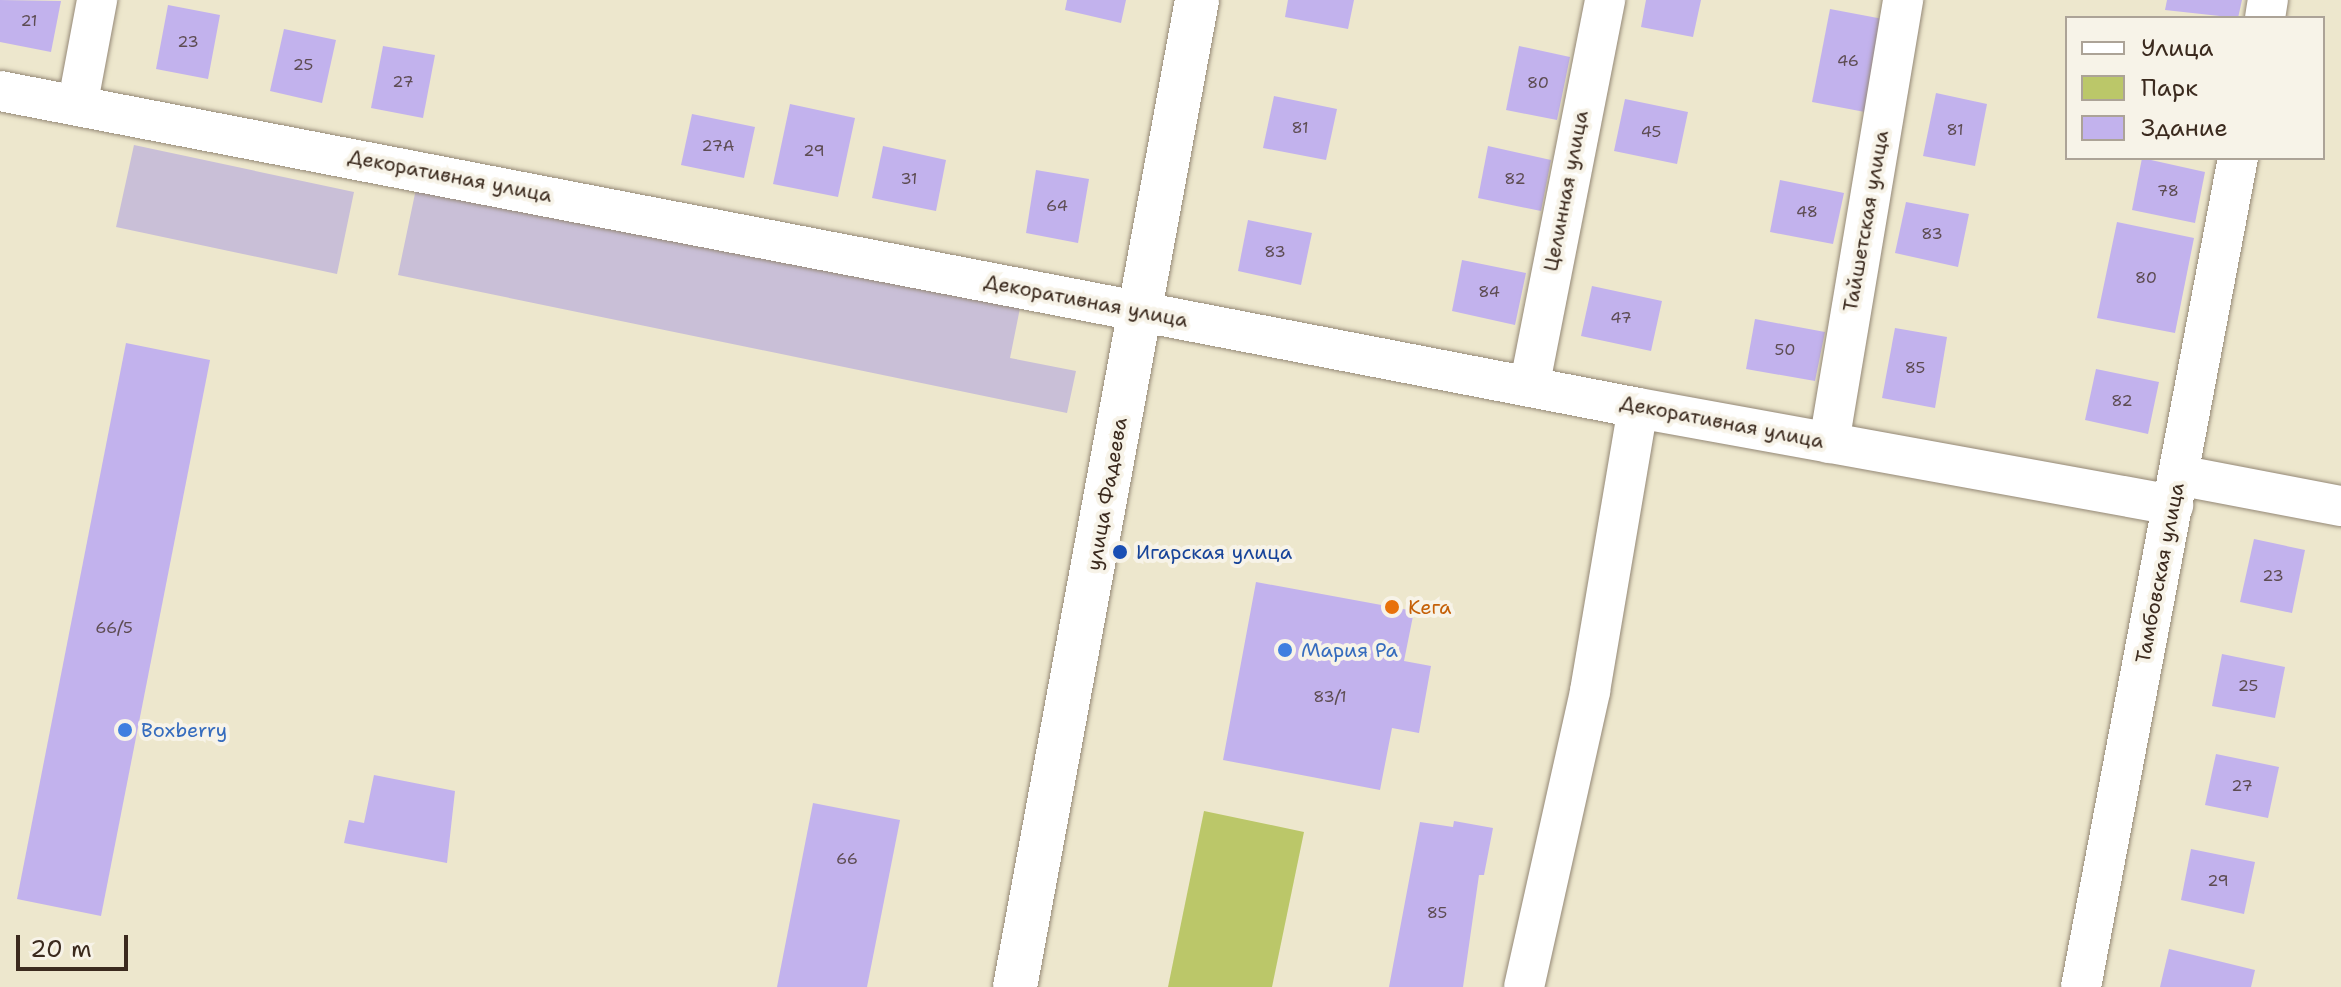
<!DOCTYPE html>
<html>
<head>
<meta charset="utf-8">
<style>
  body { margin:0 }
  #map { position:relative; width:2341px; height:987px; overflow:hidden; background:#ede7cd; font-family:"Shantell Sans",sans-serif }
  div>[style] { position:absolute }
  [style*='--x'] { left:calc(var(--x)*1px); top:calc(var(--y)*1px); width:calc(var(--w)*1px); rotate:calc(var(--a)*1deg) }
  .industrial>* { inset:0; background:#c9bfd7 }
  .green>* { inset:0; background:#bbc769 }
  .building>* { inset:0; background:#c2b2ed }
  .roads { filter:drop-shadow(0 0 2px #948876) drop-shadow(0 0 2px #948876) }
  .street>* { height:40px; margin:-20px; padding:0 20px; transform-origin:20px; border-radius:20px; background:#fff }
  .secondary>* { height:44px; margin:-22px; padding:0 22px; transform-origin:22px; border-radius:22px; background:#fff }
  .dots>* { width:22px; height:22px; translate:-50% -50%; box-sizing:border-box; border:4px solid #f7f3e8; border-radius:50% }
  span { translate:-50% -50%; white-space:nowrap; text-align:center; line-height:1.15; -webkit-text-stroke:8px #f7f3e8; paint-order:stroke }
  .number-label { font-size:16px; color:#5d4c52 }
  .number-label span { -webkit-text-stroke-width:0 }
  .street-label { font-size:20px; color:#3b2a1e }
  .transit-label { font-size:20px; color:#164399 }
  .left { translate:0 -50%; text-align:left }
  .food-label { font-size:20px; color:#c56008 }
  .shop-label { font-size:20px; color:#366cbe }
  .legend { position:absolute; left:2065px; top:16px; width:260px; height:144px; box-sizing:border-box; background:#f7f3e8; border:2px solid #aca397; margin:0; padding:10px 14px; list-style:none; font-size:24px; color:#3b2a1e }
  .legend li { display:flex; align-items:center; gap:16px; height:40px }
  .legend b { width:40px; border:2px solid #aca397 }
  .scale { position:absolute; left:16px; top:935px; width:112px; height:36px; box-sizing:border-box; border:4px solid #3b2a1e; border-top:0; padding-left:10px; font-size:24px; line-height:28px; white-space:nowrap; color:#3b2a1e; -webkit-text-stroke:6px #f7f3e8; paint-order:stroke }
</style>
</head>
<body>
<div id="map">
  <div class="industrial">
    <div style="clip-path:polygon(134px 145px,354px 192px,337px 274px,116px 227px)"></div>
    <div style="clip-path:polygon(417px 184px,1020px 308px,1010px 358px,1076px 371px,1067px 413px,398px 275px)"></div>
  </div>
  <div class="green">
    <div style="clip-path:polygon(1204px 811px,1304px 832px,1272px 987px,1168px 987px)"></div>
  </div>
  <div class="building">
    <div style="clip-path:polygon(0 0,61px 1px,51px 52px,0 42px)"></div>
    <div style="clip-path:polygon(1067px 0,1126px 0,1121px 23px,1065px 10px)"></div>
    <div style="clip-path:polygon(1288px 0,1354px 0,1348px 29px,1285px 17px)"></div>
    <div style="clip-path:polygon(1646px 0,1701px 0,1693px 37px,1641px 27px)"></div>
    <div style="clip-path:polygon(2167px 0,2242px 0,2238px 18px,2165px 10px)"></div>
    <div style="clip-path:polygon(168px 5px,220px 15px,208px 79px,156px 69px)"></div>
    <div style="clip-path:polygon(1830px 9px,1883px 19px,1865px 112px,1812px 102px)"></div>
    <div style="clip-path:polygon(284px 29px,336px 40px,322px 103px,270px 91px)"></div>
    <div style="clip-path:polygon(383px 46px,435px 55px,423px 118px,371px 108px)"></div>
    <div style="clip-path:polygon(1519px 46px,1570px 57px,1557px 120px,1506px 110px)"></div>
    <div style="clip-path:polygon(1936px 93px,1987px 104px,1975px 166px,1923px 156px)"></div>
    <div style="clip-path:polygon(1274px 96px,1337px 109px,1326px 160px,1263px 148px)"></div>
    <div style="clip-path:polygon(1625px 99px,1688px 112px,1677px 164px,1614px 151px)"></div>
    <div style="clip-path:polygon(790px 104px,855px 118px,838px 197px,773px 184px)"></div>
    <div style="clip-path:polygon(692px 114px,755px 127px,744px 178px,681px 165px)"></div>
    <div style="clip-path:polygon(883px 146px,946px 160px,936px 211px,872px 198px)"></div>
    <div style="clip-path:polygon(1488px 146px,1551px 160px,1541px 211px,1478px 198px)"></div>
    <div style="clip-path:polygon(2142px 158px,2205px 172px,2195px 223px,2132px 210px)"></div>
    <div style="clip-path:polygon(1036px 170px,1089px 179px,1078px 243px,1026px 233px)"></div>
    <div style="clip-path:polygon(1780px 180px,1844px 193px,1833px 244px,1770px 232px)"></div>
    <div style="clip-path:polygon(1906px 202px,1969px 214px,1958px 267px,1895px 253px)"></div>
    <div style="clip-path:polygon(1248px 220px,1312px 233px,1301px 285px,1238px 271px)"></div>
    <div style="clip-path:polygon(2117px 222px,2194px 238px,2175px 333px,2097px 318px)"></div>
    <div style="clip-path:polygon(1462px 260px,1526px 273px,1515px 325px,1452px 311px)"></div>
    <div style="clip-path:polygon(1592px 286px,1662px 301px,1651px 351px,1581px 336px)"></div>
    <div style="clip-path:polygon(1755px 319px,1825px 332px,1815px 381px,1746px 369px)"></div>
    <div style="clip-path:polygon(1895px 328px,1947px 337px,1935px 408px,1882px 398px)"></div>
    <div style="clip-path:polygon(126px 343px,210px 360px,101px 916px,17px 899px)"></div>
    <div style="clip-path:polygon(2096px 369px,2159px 382px,2148px 434px,2085px 420px)"></div>
    <div style="clip-path:polygon(2254px 539px,2305px 550px,2292px 613px,2240px 602px)"></div>
    <div style="clip-path:polygon(1256px 582px,1414px 611px,1404px 661px,1431px 666px,1419px 733px,1392px 728px,1380px 790px,1223px 760px)"></div>
    <div style="clip-path:polygon(2222px 654px,2285px 667px,2275px 718px,2212px 706px)"></div>
    <div style="clip-path:polygon(2216px 754px,2279px 767px,2268px 818px,2205px 805px)"></div>
    <div style="clip-path:polygon(374px 775px,455px 791px,447px 863px,344px 843px,349px 820px,364px 823px)"></div>
    <div style="clip-path:polygon(813px 803px,900px 820px,867px 987px,777px 987px)"></div>
    <div style="clip-path:polygon(1454px 821px,1493px 828px,1484px 875px,1479px 875px,1463px 987px,1389px 987px,1420px 822px,1453px 827px)"></div>
    <div style="clip-path:polygon(2191px 849px,2255px 862px,2244px 914px,2181px 900px)"></div>
    <div style="clip-path:polygon(2169px 949px,2255px 970px,2251px 987px,2160px 987px)"></div>
  </div>
  <div class="roads">
    <div class="street">
      <div style="--x:2265;--y:18;--w:18;--a:-81"></div>
      <div style="--x:0;--y:91;--w:1668;--a:10.95"></div>
      <div style="--x:1638;--y:408;--w:544;--a:10.28"></div>
      <div style="--x:78;--y:102;--w:104;--a:-79.4"></div>
      <div style="--x:1530;--y:383;--w:390;--a:-78.9"></div>
      <div style="--x:1829;--y:443;--w:449;--a:-80.5"></div>
      <div style="--x:2178;--y:475;--w:166;--a:10.8"></div>
      <div style="--x:1524;--y:987;--w:303;--a:-77.4"></div>
      <div style="--x:1590;--y:691;--w:287;--a:-80.4"></div>
      <div style="--x:2081;--y:987;--w:844;--a:-79.28"></div>
    </div>
    <div class="secondary">
      <div style="--x:1015;--y:987;--w:1004;--a:-79.55"></div>
    </div>
  </div>
  <div class="dots">
    <div style="left:1120px;top:552px;background:#1a4fb4"></div>
    <div style="left:1392px;top:607px;background:#e8710a"></div>
    <div style="left:1285px;top:650px;background:#3f7fe0"></div>
    <div style="left:125px;top:730px;background:#3f7fe0"></div>
  </div>
  <div class="number-label">
    <span style="left:29px;top:21px">21</span>
    <span style="left:188px;top:42px">23</span>
    <span style="left:1848px;top:61px">46</span>
    <span style="left:303px;top:65px">25</span>
    <span style="left:403px;top:82px">27</span>
    <span style="left:1538px;top:83px">80</span>
    <span style="left:1300px;top:128px">81</span>
    <span style="left:1955px;top:130px">81</span>
    <span style="left:1651px;top:132px">45</span>
    <span style="left:718px;top:146px">27А</span>
    <span style="left:814px;top:151px">29</span>
    <span style="left:909px;top:179px">31</span>
    <span style="left:1515px;top:179px">82</span>
    <span style="left:2168px;top:191px">78</span>
    <span style="left:1057px;top:206px">64</span>
    <span style="left:1807px;top:212px">48</span>
    <span style="left:1932px;top:234px">83</span>
    <span style="left:1275px;top:252px">83</span>
    <span style="left:2146px;top:278px">80</span>
    <span style="left:1489px;top:292px">84</span>
    <span style="left:1621px;top:318px">47</span>
    <span style="left:1785px;top:350px">50</span>
    <span style="left:1915px;top:368px">85</span>
    <span style="left:2122px;top:401px">82</span>
    <span style="left:2273px;top:576px">23</span>
    <span style="left:114px;top:628px">66/5</span>
    <span style="left:2248px;top:686px">25</span>
    <span style="left:1330px;top:697px">83/1</span>
    <span style="left:2242px;top:786px">27</span>
    <span style="left:847px;top:859px">66</span>
    <span style="left:2218px;top:881px">29</span>
    <span style="left:1437px;top:913px">85</span>
  </div>
  <div class="street-label">
    <span style="left:450px;top:176px;rotate:11deg">Декоративная улица</span>
    <span style="left:1566px;top:191px;rotate:-79deg">Целинная улица</span>
    <span style="left:1866px;top:221px;rotate:-80deg">Тайшетская улица</span>
    <span style="left:1086px;top:301px;rotate:11deg">Декоративная улица</span>
    <span style="left:1722px;top:422px;rotate:11deg">Декоративная улица</span>
    <span style="left:1107px;top:494px;rotate:-80deg">улица Фадеева</span>
    <span style="left:2160px;top:573px;rotate:-79deg">Тамбовская улица</span>
  </div>
  <div class="transit-label">
    <span class="left" style="left:1136px;top:552px">Игарская улица</span>
  </div>
  <div class="food-label">
    <span class="left" style="left:1408px;top:607px">Кега</span>
  </div>
  <div class="shop-label">
    <span class="left" style="left:1301px;top:650px">Мария Ра</span>
    <span class="left" style="left:141px;top:730px">Boxberry</span>
  </div>
  <ul class="legend">
  <li><b style="height:10px;background:#fff"></b>Улица</li>
  <li><b style="height:22px;background:#bbc769"></b>Парк</li>
  <li><b style="height:22px;background:#c2b2ed"></b>Здание</li>
  </ul>
  <div class="scale">20 m</div>
</div>
</body>
</html>
